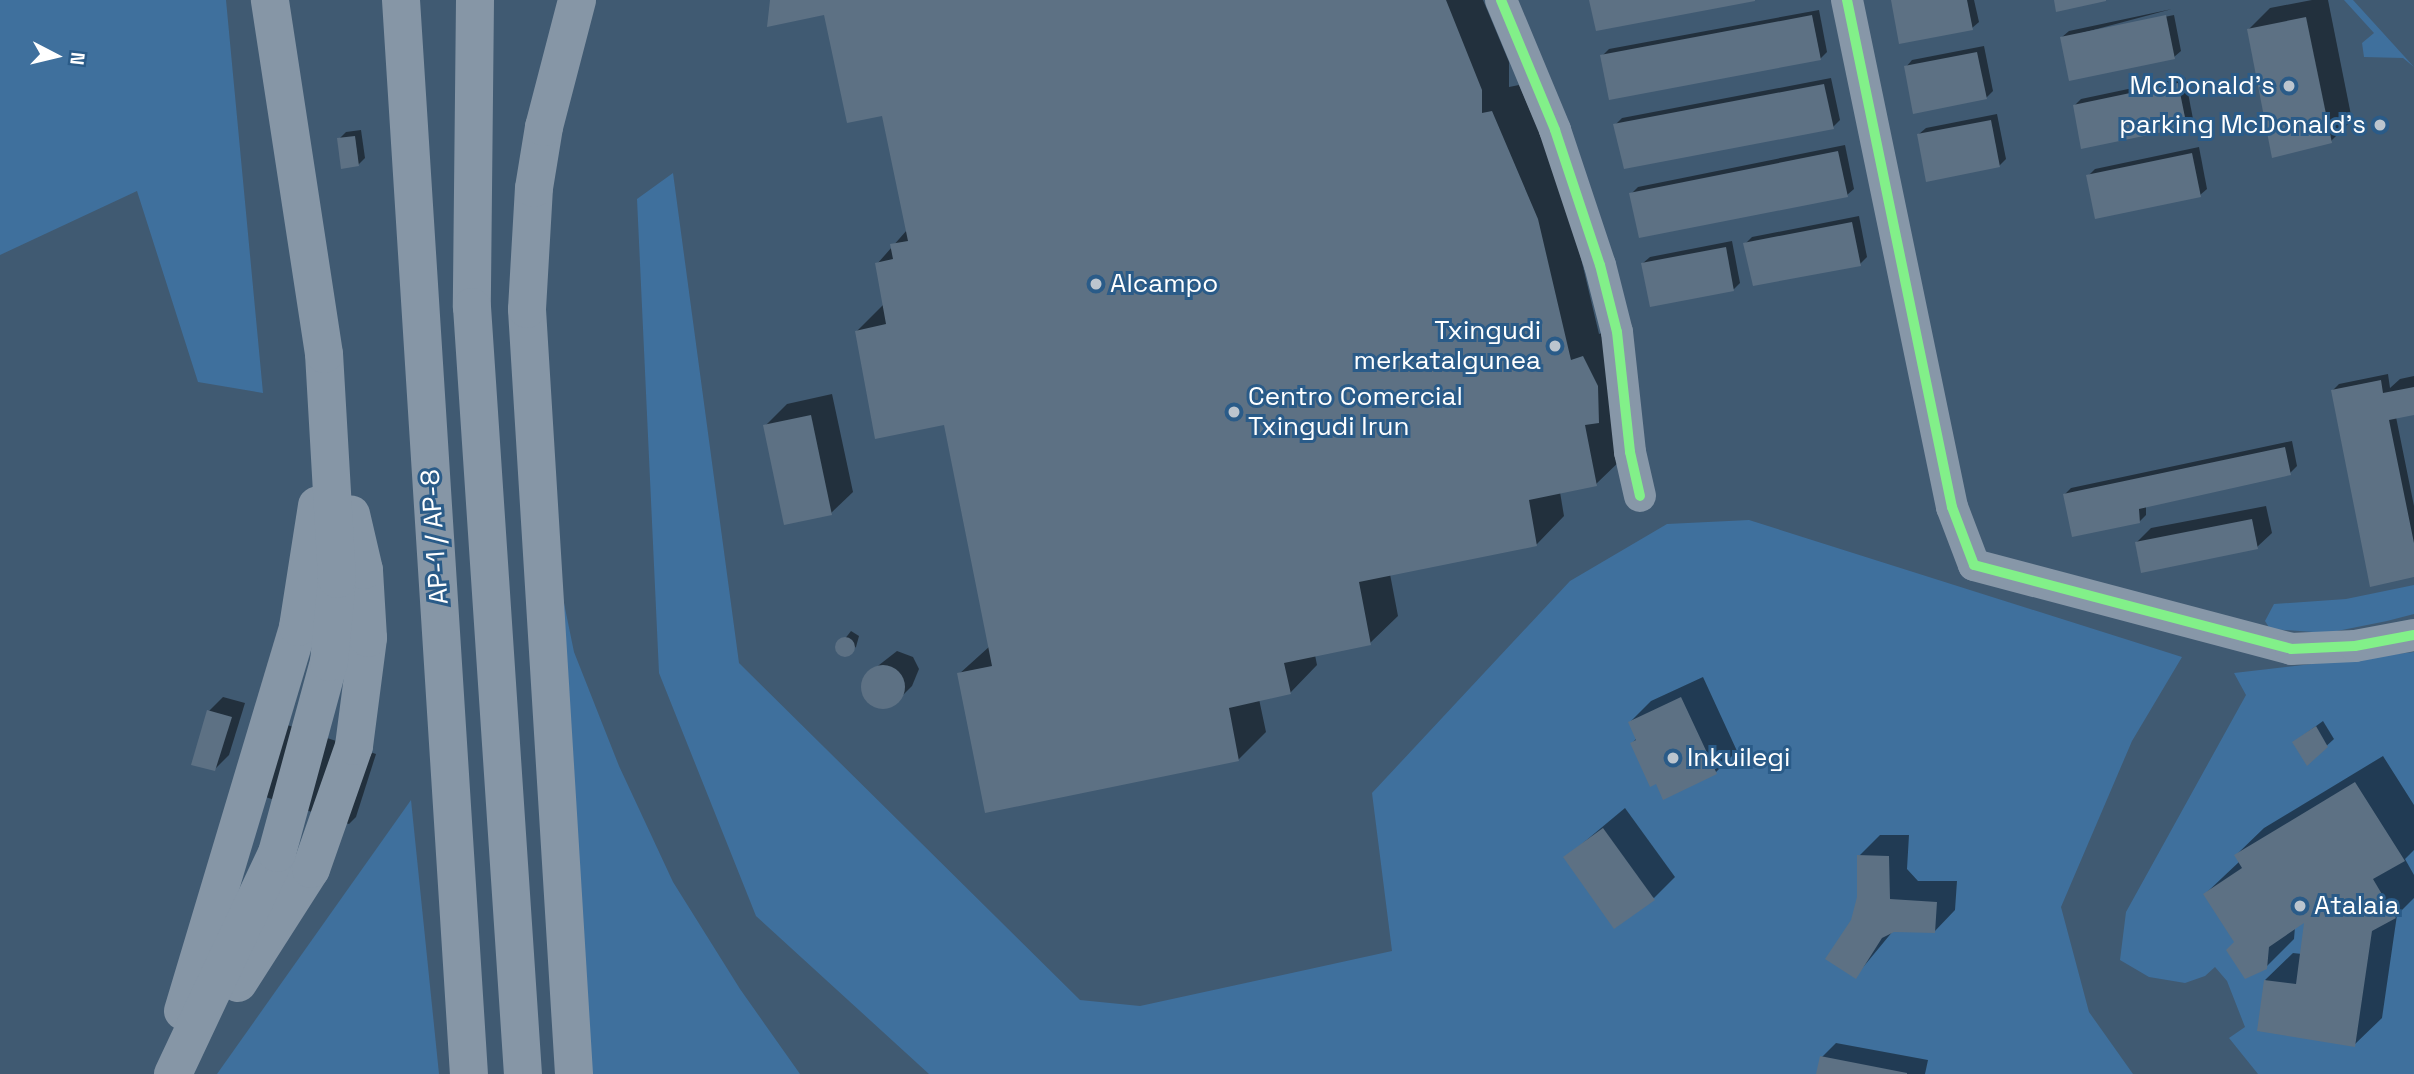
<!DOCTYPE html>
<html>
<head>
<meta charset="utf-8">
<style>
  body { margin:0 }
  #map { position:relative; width:2414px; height:1074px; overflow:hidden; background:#405a72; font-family:"Space Grotesk",sans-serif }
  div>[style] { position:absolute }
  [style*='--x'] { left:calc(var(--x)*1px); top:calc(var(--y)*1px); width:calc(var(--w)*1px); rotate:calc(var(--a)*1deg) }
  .green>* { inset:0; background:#3f709d }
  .shadow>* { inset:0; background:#0007 }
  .building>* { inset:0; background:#5d7184 }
  .round { border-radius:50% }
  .minor>* { height:32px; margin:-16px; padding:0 16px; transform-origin:16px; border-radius:16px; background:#8797a8 }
  .highway>* { height:38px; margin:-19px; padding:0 19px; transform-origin:19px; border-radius:19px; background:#8696a6 }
  .cycleway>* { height:10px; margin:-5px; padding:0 5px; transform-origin:5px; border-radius:5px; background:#82f089 }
  .dots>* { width:19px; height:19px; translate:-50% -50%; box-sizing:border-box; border:4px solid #2a5b88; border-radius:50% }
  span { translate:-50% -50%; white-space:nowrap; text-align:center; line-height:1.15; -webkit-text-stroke:6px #2a5b88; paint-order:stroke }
  .poi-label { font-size:26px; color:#fff }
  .right { translate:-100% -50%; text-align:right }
  .left { translate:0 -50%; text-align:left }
  .street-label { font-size:26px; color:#fff }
  .north { position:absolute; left:21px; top:21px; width:70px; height:70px; -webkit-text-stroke:5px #2a5b88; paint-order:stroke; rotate:97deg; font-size:19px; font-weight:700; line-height:28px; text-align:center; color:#fff }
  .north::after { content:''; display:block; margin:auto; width:24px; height:32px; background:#fff; clip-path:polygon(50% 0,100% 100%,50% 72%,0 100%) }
</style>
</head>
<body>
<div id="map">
  <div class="green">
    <div style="clip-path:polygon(0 0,226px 0,263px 393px,198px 382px,137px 191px,0 255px)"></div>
    <div style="clip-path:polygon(2344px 0,2353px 0,2414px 67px,2403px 58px,2364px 57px,2362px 43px,2374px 33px)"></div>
    <div style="clip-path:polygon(673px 173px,739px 663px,1080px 1000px,1140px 1006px,1392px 951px,1372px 793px,1570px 581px,1667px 524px,1749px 520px,2182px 657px,2132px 741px,2061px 907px,2089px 1012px,2133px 1074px,929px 1074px,756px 916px,659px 673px,637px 199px)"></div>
    <div style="clip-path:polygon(555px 559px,574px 652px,619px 766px,673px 882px,740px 989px,800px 1074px,590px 1074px)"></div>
    <div style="clip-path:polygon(2414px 585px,2414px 614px,2387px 621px,2327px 633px,2270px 629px,2265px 621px,2274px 604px,2346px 599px)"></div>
    <div style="clip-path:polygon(2414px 652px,2414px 1074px,2258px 1074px,2229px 1038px,2245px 1027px,2227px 981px,2215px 967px,2205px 976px,2185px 983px,2149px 977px,2120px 960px,2126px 912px,2246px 695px,2234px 673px)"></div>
    <div style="clip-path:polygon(411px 800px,439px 1074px,217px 1074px)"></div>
  </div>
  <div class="shadow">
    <div style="clip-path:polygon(772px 0,1483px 0,1509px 62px,1509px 87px,1519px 85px,1565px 191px,1599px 334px,1611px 330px,1624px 457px,1596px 484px,1560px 492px,1564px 516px,1537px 544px,1390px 574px,1398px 616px,1370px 643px,1315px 655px,1317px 665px,1290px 693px,1259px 699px,1266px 732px,1238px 760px,959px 674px,990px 646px,945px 423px,856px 332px,884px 304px,877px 264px,907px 230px,883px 114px,826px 12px)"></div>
    <div style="clip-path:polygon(1893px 0,1974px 0,1979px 22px,1972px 28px)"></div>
    <div style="clip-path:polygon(2312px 0,2328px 0,2352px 120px,2331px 141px,2248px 30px,2270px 8px)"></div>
    <div style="clip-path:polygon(2172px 9px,2067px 37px,2174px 15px,2181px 51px,2174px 57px,2062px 37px,2069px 31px)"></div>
    <div style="clip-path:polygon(1819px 10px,1827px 52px,1820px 59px,1602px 56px,1609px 49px)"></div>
    <div style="clip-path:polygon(1984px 46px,1993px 91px,1986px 98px,1906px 67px,1912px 60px)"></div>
    <div style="clip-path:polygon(2185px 77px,2193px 119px,2186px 126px,2074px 106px,2081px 99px)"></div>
    <div style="clip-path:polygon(1831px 78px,1840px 120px,1833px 127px,1615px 125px,1622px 118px)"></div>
    <div style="clip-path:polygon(1997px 114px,2006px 159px,1999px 166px,1919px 134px,1926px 128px)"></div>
    <div style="clip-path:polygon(361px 130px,365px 158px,358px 165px,339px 139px,346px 132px)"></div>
    <div style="clip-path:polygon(1845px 145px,1854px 189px,1847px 195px,1631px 194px,1638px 187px)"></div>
    <div style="clip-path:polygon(2199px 147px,2207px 189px,2200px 195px,2088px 176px,2095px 169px)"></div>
    <div style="clip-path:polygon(1859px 216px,1867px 257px,1860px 264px,1745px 244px,1752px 237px)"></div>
    <div style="clip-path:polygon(1732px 241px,1740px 283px,1734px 289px,1643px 263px,1650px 257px)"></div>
    <div style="clip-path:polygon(2388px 374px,2390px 388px,2400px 379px,2414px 376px,2414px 413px,2396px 417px,2414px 506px,2414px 576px,2333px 390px,2339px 384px)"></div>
    <div style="clip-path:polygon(832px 394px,853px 492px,831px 513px,765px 426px,787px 404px)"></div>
    <div style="clip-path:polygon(2292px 441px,2297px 466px,2290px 473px,2146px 506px,2146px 515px,2139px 522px,2064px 495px,2071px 488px)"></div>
    <div style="clip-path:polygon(2266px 506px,2272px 533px,2257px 547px,2137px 542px,2151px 528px)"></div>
    <div style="clip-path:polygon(851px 631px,859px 636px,856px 647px,843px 655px,837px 649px)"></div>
    <div style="clip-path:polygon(897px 651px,913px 657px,919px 669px,912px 686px,897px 701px,879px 707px,871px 704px,862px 687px,865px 676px)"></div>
    <div style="clip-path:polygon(1703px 677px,1737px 751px,1716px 772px,1656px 782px,1632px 743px,1637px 738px,1630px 722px,1651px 701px)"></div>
    <div style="clip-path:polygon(223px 697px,245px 703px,229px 755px,215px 769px,209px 711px)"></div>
    <div style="clip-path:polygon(272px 720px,376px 754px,356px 817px,349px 824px,244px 790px)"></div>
    <div style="clip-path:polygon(2323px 721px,2334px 739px,2308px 763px,2294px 742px)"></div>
    <div style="clip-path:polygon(2383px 756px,2414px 805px,2414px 850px,2405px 859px,2414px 875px,2414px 898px,2397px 915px,2382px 1018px,2354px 1045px,2265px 980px,2293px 953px,2302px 954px,2306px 920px,2295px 927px,2294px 939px,2266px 967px,2236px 942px,2205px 894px,2240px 861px,2236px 855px,2264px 828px)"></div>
    <div style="clip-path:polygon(1625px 808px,1675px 877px,1654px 898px,1565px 858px)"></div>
    <div style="clip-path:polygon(1880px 835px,1909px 835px,1907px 869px,1918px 881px,1957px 881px,1955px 910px,1934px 932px,1893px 931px,1855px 977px,1852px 921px,1859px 898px,1859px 856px)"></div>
    <div style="clip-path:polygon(1836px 1043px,1928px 1060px,1925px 1074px,1818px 1074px,1822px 1057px)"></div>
  </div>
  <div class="building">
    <div style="clip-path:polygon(770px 0,1446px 0,1482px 90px,1482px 113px,1492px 111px,1538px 219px,1571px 360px,1583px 356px,1598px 386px,1599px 423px,1585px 425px,1597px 486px,1529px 500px,1537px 546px,1359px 582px,1371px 645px,1284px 663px,1291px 694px,1229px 708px,1239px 761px,985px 813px,957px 673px,992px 666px,944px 425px,875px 439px,855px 331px,886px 324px,875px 263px,893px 259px,890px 244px,908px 241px,882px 116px,847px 123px,824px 15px,767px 27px)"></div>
    <div style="clip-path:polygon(1589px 0,1755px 0,1755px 1px,1596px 31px)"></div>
    <div style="clip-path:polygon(1891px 0,1967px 0,1973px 30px,1899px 44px)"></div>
    <div style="clip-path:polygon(2054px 0,2106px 0,2106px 1px,2056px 12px)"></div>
    <div style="clip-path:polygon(1812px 15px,1821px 60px,1609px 100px,1600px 55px)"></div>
    <div style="clip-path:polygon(2166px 15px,2175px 59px,2069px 81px,2060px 37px)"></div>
    <div style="clip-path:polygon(2306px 17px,2332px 143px,2272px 158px,2247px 29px)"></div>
    <div style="clip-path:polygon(1977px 52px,1987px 99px,1913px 114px,1904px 66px)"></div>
    <div style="clip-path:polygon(2178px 83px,2187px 127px,2081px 149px,2073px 105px)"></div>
    <div style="clip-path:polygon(1824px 84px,1834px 129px,1624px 169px,1613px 124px)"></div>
    <div style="clip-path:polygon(1991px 120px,2000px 167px,1926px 182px,1917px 134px)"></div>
    <div style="clip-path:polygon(355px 136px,359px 166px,341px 169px,337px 138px)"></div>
    <div style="clip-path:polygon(1838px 151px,1848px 197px,1639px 238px,1629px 193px)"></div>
    <div style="clip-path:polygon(2192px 153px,2201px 197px,2095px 219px,2086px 175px)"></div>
    <div style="clip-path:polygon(1852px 222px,1861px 266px,1753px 286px,1743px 243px)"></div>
    <div style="clip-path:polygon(1726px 247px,1734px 291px,1650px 307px,1641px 263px)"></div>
    <div style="clip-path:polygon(2381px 380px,2383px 393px,2414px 387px,2414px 415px,2389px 420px,2414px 543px,2414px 577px,2370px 587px,2331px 390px)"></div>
    <div style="clip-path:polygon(811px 415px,832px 515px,784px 525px,763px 425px)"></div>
    <div style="clip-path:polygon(2285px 447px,2291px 475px,2139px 509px,2140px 523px,2072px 537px,2063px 494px)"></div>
    <div style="clip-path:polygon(2252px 519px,2258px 549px,2141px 573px,2135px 542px)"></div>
    <div class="round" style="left:835px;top:637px;width:20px;height:20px"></div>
    <div class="round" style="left:861px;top:665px;width:44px;height:44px"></div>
    <div style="clip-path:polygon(1681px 697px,1717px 774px,1663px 800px,1656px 784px,1650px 787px,1630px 743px,1636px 740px,1628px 722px)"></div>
    <div style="clip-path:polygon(207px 710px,232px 717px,215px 771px,191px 765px)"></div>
    <div style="clip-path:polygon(2316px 726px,2328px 747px,2307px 766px,2292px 742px)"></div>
    <div style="clip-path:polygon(2355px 782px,2405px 861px,2373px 879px,2396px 918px,2372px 931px,2355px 1047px,2257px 1031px,2264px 980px,2296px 984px,2304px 923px,2269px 947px,2267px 969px,2245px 979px,2226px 950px,2234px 942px,2203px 894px,2242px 868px,2234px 855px)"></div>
    <div style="clip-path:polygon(1603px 828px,1655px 900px,1614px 929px,1563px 857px)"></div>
    <div style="clip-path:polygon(1857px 855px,1889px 856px,1890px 899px,1937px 902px,1935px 933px,1894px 932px,1882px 938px,1856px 979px,1825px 959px,1851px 920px,1857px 897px)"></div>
    <div style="clip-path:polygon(1820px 1056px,1907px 1073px,1907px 1074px,1816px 1074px)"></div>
  </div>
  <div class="minor">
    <div style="--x:1501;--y:0;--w:141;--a:67.4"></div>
    <div style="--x:1555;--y:130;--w:142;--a:71.6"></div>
    <div style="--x:1600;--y:265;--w:69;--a:75.8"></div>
    <div style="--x:1617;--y:332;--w:121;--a:83.8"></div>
    <div style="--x:1630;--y:452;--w:45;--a:77.2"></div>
    <div style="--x:1847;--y:0;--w:518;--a:78.3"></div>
    <div style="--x:1952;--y:507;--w:62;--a:69.2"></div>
    <div style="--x:1974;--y:565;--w:328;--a:14.8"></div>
    <div style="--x:2291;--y:649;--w:64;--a:-2.7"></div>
    <div style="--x:2355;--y:646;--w:60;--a:-10.6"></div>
  </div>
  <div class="highway">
    <div style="--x:401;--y:0;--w:1076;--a:86.38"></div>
    <div style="--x:475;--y:0;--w:307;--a:90.6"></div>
    <div style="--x:472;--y:307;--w:769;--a:86.2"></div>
    <div style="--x:238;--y:983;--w:135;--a:-57.4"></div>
    <div style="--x:311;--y:869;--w:130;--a:-70.7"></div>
    <div style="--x:354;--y:746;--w:109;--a:-82.6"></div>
    <div style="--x:368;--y:638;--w:68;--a:-93.4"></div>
    <div style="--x:364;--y:570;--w:57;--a:-103.1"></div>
    <div style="--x:183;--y:1011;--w:401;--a:-73.3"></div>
    <div style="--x:298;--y:627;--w:123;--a:-81.1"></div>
    <div style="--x:173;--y:1074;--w:244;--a:-64.8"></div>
    <div style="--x:277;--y:853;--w:198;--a:-74.8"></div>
    <div style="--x:329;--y:662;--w:83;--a:-84.5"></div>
    <div style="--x:337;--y:579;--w:225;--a:-93.3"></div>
    <div style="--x:324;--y:354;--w:358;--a:-98.7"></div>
    <div style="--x:574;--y:1074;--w:766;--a:-93.52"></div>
    <div style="--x:527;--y:309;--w:121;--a:-86.7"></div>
    <div style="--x:534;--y:188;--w:62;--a:-80.7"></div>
    <div style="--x:544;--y:127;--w:131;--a:-75.4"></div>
  </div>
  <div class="cycleway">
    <div style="--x:1501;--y:0;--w:141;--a:67.4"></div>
    <div style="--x:1555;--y:130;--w:142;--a:71.6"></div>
    <div style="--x:1600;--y:265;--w:69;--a:75.8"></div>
    <div style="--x:1617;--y:332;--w:121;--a:83.8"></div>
    <div style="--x:1630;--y:452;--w:45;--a:77.2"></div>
    <div style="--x:1847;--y:0;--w:518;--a:78.3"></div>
    <div style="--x:1952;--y:507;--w:62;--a:69.2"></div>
    <div style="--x:1974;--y:565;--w:328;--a:14.8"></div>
    <div style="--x:2291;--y:649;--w:64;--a:-2.7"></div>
    <div style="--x:2355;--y:646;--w:60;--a:-10.6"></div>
  </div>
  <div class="dots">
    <div style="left:2289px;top:86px;background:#bcc5ce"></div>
    <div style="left:2380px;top:125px;background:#bcc5ce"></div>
    <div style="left:1096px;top:284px;background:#bcc5ce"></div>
    <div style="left:1555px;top:346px;background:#bcc5ce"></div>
    <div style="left:1234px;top:412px;background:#bcc5ce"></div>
    <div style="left:1673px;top:758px;background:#bcc5ce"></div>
    <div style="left:2300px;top:906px;background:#bcc5ce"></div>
  </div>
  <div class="poi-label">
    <span class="right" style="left:2275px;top:86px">McDonald's</span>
    <span class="right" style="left:2366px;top:125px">parking McDonald's</span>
    <span class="left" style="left:1110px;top:284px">Alcampo</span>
    <span class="right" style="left:1541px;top:346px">Txingudi<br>merkatalgunea</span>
    <span class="left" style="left:1248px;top:412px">Centro Comercial<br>Txingudi Irun</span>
    <span class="left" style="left:1687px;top:758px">Inkuilegi</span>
    <span class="left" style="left:2314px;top:906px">Atalaia</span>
  </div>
  <div class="street-label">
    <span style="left:435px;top:537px;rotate:-94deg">AP-1 / AP-8</span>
  </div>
  <div class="north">N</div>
</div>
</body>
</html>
